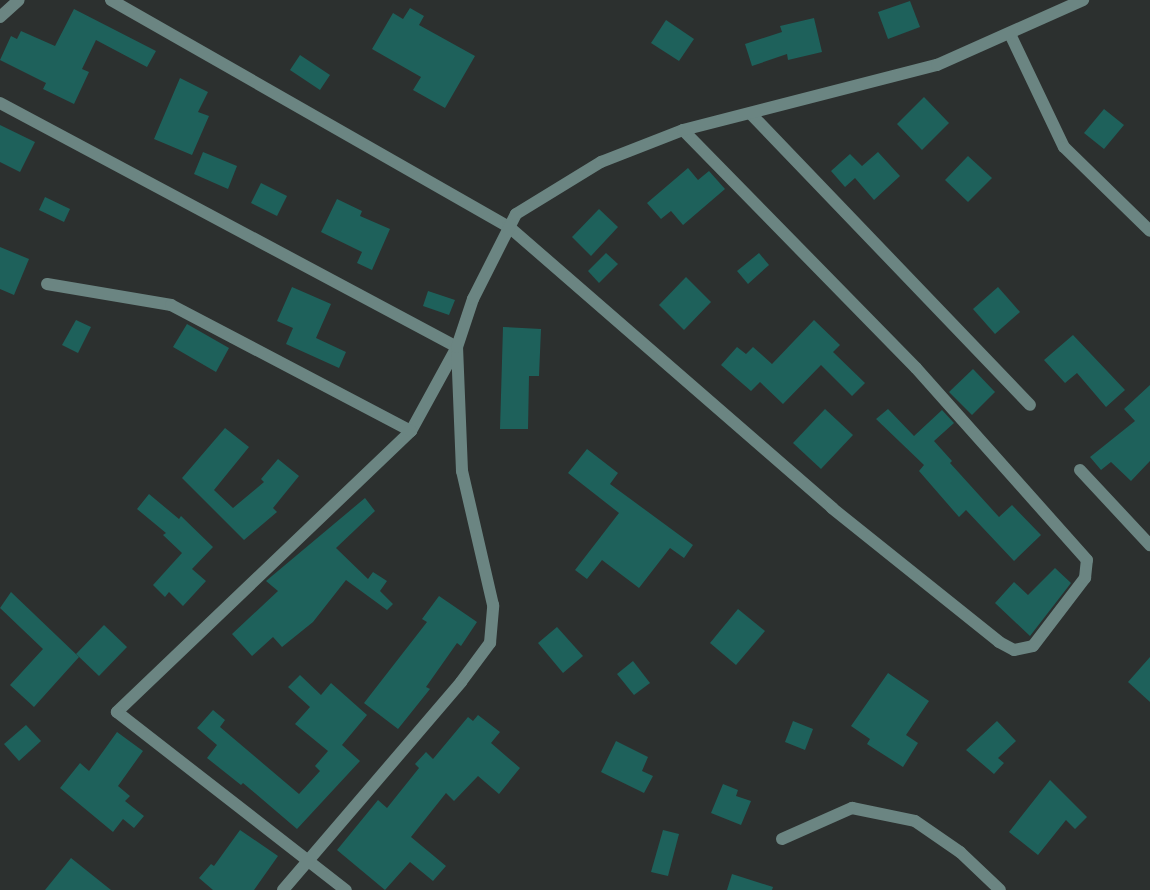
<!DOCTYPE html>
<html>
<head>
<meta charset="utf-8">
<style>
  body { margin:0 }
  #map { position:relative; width:1150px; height:890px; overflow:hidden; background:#2c302f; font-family:"Open Sans",sans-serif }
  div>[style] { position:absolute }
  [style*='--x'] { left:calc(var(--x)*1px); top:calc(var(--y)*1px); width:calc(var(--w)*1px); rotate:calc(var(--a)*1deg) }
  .building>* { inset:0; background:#1e615b }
  .minor>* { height:12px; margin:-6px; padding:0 6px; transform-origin:6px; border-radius:6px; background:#6b8582 }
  span { translate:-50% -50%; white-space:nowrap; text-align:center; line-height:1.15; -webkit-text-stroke:4px #2c302f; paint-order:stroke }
</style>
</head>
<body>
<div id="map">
  <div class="building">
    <div style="clip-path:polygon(910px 1px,920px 27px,888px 39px,878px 12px)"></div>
    <div style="clip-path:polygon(410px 8px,424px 16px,419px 25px,475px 56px,445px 108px,413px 90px,421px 77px,372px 49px,393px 13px,403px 19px)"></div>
    <div style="clip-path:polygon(74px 9px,156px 51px,147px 67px,96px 40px,82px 69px,89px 72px,74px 104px,43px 89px,46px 83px,0 60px,11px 36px,17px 39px,21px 31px,55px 46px)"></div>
    <div style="clip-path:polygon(814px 18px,822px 52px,788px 60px,787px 54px,752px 66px,745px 44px,782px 32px,780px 26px)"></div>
    <div style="clip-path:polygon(666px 20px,694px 39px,679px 61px,651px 43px)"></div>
    <div style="clip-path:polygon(300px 55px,330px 75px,320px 90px,290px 70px)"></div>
    <div style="clip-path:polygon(180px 78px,208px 92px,198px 112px,209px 116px,192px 155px,154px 139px)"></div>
    <div style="clip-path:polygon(924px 97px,949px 123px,922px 150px,897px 124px)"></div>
    <div style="clip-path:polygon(1104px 109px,1124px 125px,1104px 149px,1084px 133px)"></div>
    <div style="clip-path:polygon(0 125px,35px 142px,20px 172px,0 162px)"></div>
    <div style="clip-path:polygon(203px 152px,237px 166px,228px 189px,194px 174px)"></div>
    <div style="clip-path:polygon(878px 152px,900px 176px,874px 200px,855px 178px,845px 187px,831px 171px,850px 154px,862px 166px)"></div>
    <div style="clip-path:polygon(968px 156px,992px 178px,968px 202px,945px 180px)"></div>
    <div style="clip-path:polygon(688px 168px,698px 180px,709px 171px,725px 189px,683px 225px,671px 211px,661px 219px,647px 203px)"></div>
    <div style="clip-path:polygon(261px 183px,287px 196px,277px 216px,251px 203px)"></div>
    <div style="clip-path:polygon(45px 197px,70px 209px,64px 222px,39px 210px)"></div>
    <div style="clip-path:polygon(337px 199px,362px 211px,360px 216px,390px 229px,372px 270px,357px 263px,362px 252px,321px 232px)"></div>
    <div style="clip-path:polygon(599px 209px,618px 227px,591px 256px,572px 237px)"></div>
    <div style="clip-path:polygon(0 247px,29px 259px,14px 295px,0 289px)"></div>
    <div style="clip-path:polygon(606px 253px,618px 264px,599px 283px,588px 271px)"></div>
    <div style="clip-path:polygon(759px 253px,769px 265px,748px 284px,737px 271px)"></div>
    <div style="clip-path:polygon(686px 277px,711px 302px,684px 330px,659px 305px)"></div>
    <div style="clip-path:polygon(292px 287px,331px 304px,316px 338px,346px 352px,339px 368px,286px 344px,293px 328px,277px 321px)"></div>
    <div style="clip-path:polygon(998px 287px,1020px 312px,995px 334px,973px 309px)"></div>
    <div style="clip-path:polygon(428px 291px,455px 300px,449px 315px,423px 306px)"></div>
    <div style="clip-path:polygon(76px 320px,91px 327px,78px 353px,62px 345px)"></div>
    <div style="clip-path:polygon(814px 320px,840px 345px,833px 352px,865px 383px,852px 396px,821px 365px,783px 404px,760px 382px,751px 391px,721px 365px,737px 347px,746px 354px,753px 347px,772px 364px)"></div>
    <div style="clip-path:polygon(187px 324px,229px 348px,216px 372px,173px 347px)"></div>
    <div style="clip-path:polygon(503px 327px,541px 329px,539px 376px,529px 376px,528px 429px,500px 429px)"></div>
    <div style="clip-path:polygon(1073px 335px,1125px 390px,1106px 407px,1077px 373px,1065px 383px,1044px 360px)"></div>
    <div style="clip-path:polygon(973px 369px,995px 392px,972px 415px,949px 392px)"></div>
    <div style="clip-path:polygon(1150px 385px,1150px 461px,1131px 481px,1111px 462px,1101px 470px,1090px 457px,1135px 421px,1124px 409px)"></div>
    <div style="clip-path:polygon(825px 409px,853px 435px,821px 469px,793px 443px)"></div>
    <div style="clip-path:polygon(888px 409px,914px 436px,942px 410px,954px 423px,934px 441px,952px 461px,950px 463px,999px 517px,1012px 505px,1041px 535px,1014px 561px,966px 510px,959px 517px,919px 471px,924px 465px,876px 419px)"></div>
    <div style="clip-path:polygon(225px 428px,249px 447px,214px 490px,233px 508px,264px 482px,261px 479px,278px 459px,299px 476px,273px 508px,277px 512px,244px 540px,182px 478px)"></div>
    <div style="clip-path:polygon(587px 449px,618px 473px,610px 484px,693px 545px,684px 558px,670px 548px,639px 588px,602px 560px,587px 579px,575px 570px,619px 513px,568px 473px)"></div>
    <div style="clip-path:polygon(149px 494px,179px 519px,181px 516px,213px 547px,192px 569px,206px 581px,183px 606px,169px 592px,165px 597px,153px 585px,182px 553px,163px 535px,166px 533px,137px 509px)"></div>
    <div style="clip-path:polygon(365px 498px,375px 511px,336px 548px,368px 579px,373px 572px,387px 581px,380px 591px,393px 604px,387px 610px,346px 580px,313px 622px,282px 647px,273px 637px,252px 656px,232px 634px,278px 591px,266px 581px)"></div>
    <div style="clip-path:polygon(1055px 568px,1071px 583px,1030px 636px,995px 603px,1014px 582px,1028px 595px)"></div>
    <div style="clip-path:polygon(11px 592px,79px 657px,34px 707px,10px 685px,43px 649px,0 608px)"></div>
    <div style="clip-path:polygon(439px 596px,477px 622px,461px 646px,457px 643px,426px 687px,430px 689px,398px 729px,364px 703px,427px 622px,422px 619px)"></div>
    <div style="clip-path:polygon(738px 609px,765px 631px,736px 665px,710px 643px)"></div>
    <div style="clip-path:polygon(104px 625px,127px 647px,99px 676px,76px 654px)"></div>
    <div style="clip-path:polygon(557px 627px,583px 656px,563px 673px,538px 643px)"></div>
    <div style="clip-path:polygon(1150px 657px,1150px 702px,1128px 682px)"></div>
    <div style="clip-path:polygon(633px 661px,650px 683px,634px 695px,617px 674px)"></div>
    <div style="clip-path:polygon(888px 673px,929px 701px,906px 735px,918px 743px,903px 767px,867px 744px,870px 739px,851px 726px)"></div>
    <div style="clip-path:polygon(300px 675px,321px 695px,331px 683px,367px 715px,342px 745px,360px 761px,297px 829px,243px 783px,241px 785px,207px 758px,217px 745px,197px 728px,213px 710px,225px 720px,220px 727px,299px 794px,320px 771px,315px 766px,328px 751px,295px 724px,310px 707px,288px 687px)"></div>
    <div style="clip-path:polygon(478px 715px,500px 732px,491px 743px,520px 768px,499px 794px,478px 776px,454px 801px,446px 793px,411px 837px,446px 866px,433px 881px,410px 862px,385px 890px,337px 850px,378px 800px,387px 808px,419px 768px,415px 764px,426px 752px,433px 759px,468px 717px,473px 721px)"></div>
    <div style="clip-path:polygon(793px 721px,813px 729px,805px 750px,785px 742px)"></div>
    <div style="clip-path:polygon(997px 721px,1016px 741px,998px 758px,1004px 763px,994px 774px,966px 750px)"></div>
    <div style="clip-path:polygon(26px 725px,41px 741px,19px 761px,4px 744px)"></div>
    <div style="clip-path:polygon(117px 732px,143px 751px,118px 786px,130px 796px,125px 801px,144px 816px,134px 828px,123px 819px,113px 832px,60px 788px,80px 763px,89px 771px)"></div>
    <div style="clip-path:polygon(616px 741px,648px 757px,642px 771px,653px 776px,644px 793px,601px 772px)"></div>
    <div style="clip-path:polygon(1050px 780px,1087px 817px,1075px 829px,1066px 820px,1038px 855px,1009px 832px)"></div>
    <div style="clip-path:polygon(723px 784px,738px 790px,736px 796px,751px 801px,741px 825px,711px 813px)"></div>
    <div style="clip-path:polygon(240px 830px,278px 856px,254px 890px,213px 890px,199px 878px,211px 864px,214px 866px)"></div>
    <div style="clip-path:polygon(663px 830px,679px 834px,668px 876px,651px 872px)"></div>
    <div style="clip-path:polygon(71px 858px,111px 890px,45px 890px)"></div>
    <div style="clip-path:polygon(732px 874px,773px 887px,772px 890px,727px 890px)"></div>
  </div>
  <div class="minor">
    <div style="--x:111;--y:0;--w:457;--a:29.7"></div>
    <div style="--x:508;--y:226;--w:430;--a:41"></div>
    <div style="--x:832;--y:508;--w:214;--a:38.7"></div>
    <div style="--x:999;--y:642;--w:17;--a:28"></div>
    <div style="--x:1014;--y:650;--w:19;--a:-12"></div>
    <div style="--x:1033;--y:646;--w:86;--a:-52.6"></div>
    <div style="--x:1085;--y:578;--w:18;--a:-84"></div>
    <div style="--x:1087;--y:560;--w:257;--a:-131.7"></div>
    <div style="--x:916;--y:368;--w:333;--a:-134.4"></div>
    <div style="--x:0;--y:17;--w:25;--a:-42"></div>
    <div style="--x:1010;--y:34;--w:125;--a:64.5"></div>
    <div style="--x:1064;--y:147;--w:120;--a:44.3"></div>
    <div style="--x:0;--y:103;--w:518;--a:28.1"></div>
    <div style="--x:457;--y:347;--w:96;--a:118.7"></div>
    <div style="--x:411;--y:431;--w:407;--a:136.3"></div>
    <div style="--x:117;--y:712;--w:290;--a:37.9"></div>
    <div style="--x:751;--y:114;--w:403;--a:46.2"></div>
    <div style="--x:47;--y:284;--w:126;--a:9.6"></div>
    <div style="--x:171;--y:305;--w:271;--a:27.7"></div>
    <div style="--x:1080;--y:470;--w:103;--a:47"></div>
    <div style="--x:782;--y:839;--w:77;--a:-23.9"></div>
    <div style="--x:852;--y:808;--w:64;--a:11.7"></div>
    <div style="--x:915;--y:821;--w:55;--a:34.6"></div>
    <div style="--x:960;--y:852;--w:55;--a:43.5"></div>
    <div style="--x:283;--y:890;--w:274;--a:-49.4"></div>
    <div style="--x:461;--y:682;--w:49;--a:-53.4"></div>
    <div style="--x:490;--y:643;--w:38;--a:-85"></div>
    <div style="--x:493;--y:605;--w:138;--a:-103"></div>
    <div style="--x:462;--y:471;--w:124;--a:-92.3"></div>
    <div style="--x:457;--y:347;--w:51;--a:-71.6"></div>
    <div style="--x:473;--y:299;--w:95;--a:-63.2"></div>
    <div style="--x:516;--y:214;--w:100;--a:-31.5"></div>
    <div style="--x:601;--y:162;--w:88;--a:-21.3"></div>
    <div style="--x:683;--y:130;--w:262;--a:-14.4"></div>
    <div style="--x:937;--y:65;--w:160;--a:-24"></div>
  </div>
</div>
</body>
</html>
